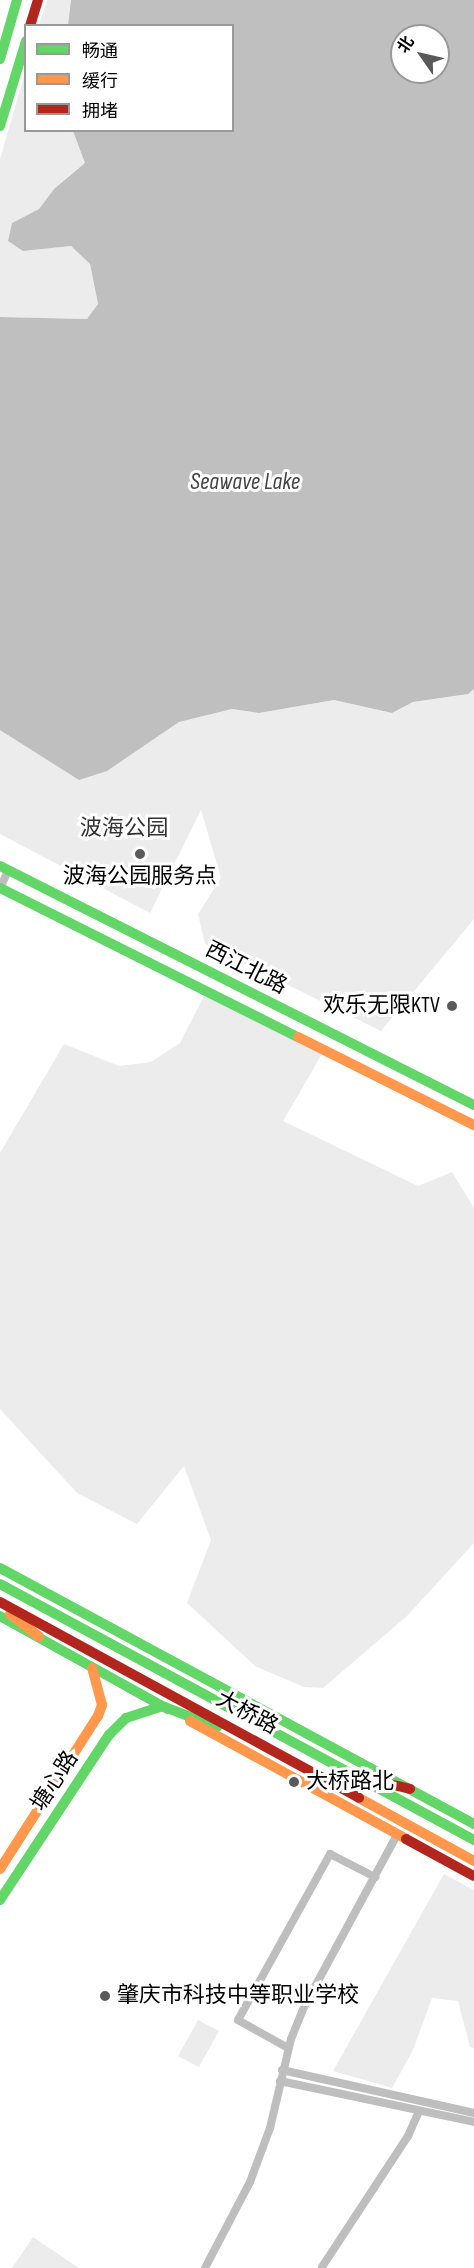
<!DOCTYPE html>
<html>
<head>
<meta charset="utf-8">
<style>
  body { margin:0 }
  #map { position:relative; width:474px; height:2268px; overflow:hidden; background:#fff; font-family:"Sofia Sans Condensed","Noto Sans SC",sans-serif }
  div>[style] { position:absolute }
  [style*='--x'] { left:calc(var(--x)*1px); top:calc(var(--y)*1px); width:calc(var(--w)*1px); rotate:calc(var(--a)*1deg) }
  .green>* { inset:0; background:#ececec }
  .water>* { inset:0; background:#bfbfbf }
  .street>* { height:8px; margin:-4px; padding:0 4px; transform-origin:4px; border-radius:4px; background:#bebebe }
  .fast>* { height:10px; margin:-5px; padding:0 5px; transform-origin:5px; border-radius:5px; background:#63d668 }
  .slow>* { height:10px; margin:-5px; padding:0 5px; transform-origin:5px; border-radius:5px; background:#ff974d }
  .jam>* { height:10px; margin:-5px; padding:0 5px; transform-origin:5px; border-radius:5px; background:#b3261e }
  .dots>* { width:16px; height:16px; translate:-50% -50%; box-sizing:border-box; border:3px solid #fff; border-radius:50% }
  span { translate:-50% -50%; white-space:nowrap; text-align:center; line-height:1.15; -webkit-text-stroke:6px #fff; paint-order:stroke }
  .park-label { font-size:22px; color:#333 }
  .poi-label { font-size:22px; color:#000 }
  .right { translate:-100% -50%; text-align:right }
  .left { translate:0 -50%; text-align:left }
  .street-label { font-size:22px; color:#000 }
  .water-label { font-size:24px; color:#444; font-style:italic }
  .legend { position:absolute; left:24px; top:24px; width:210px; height:108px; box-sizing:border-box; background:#fff; border:2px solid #999; margin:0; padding:8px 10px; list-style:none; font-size:18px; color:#000 }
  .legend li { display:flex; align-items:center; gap:12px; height:30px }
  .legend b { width:30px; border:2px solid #999 }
  .north { position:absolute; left:390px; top:24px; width:60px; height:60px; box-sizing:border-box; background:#fff; border:2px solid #999; border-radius:50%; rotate:304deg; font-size:16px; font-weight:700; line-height:24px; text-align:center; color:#000 }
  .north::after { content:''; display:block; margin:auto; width:21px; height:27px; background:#595959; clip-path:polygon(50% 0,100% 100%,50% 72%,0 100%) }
</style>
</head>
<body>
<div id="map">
  <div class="green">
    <div style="clip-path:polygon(47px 0,71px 0,68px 25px,39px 25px)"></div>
    <div style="clip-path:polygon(25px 72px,26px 130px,75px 131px,85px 163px,54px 189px,39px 209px,12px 223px,23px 251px,71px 246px,90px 264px,98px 305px,87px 319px,0 317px,0 159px)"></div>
    <div style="clip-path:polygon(474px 689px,474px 919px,381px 1031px,205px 944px,198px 914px,221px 878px,201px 810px,150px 913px,0 834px,0 730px,107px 771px,179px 722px,232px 709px,259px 713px,334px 700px,392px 713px,413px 702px,467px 694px)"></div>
    <div style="clip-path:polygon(205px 994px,322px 1054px,283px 1121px,418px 1186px,452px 1172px,474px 1208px,474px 1543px,407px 1616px,323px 1688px,304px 1687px,255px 1666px,187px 1603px,211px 1540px,184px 1466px,137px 1524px,77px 1493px,0 1409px,0 1153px,64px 1044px,119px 1066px,151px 1062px,180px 1043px)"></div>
    <div style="clip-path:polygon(444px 1874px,474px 1890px,474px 2048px,470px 2047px,458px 2001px,432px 1998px,413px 2050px,392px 2088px,333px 2071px)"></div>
    <div style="clip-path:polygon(198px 2020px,219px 2031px,199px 2067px,178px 2056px)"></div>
    <div style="clip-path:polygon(33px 2237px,79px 2268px,12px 2268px)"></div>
  </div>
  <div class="water">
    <div style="clip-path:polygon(evenodd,71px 0,474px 0,474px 689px,468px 694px,413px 702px,392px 713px,334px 700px,259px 713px,232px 709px,179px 722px,107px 771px,79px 780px,0 730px,0 317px,87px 319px,98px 304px,90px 264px,71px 246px,23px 251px,8px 241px,12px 223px,39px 209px,54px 189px,85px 163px,73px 131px,232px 130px,232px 26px,68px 25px,71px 0,402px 36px,438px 36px,438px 72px,402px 72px,402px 36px)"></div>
  </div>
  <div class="street">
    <div style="--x:0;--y:888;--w:19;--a:-65"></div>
    <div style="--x:288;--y:2048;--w:57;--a:-150.8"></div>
    <div style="--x:238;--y:2020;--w:190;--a:-61"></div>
    <div style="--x:330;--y:1854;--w:51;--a:27.1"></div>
    <div style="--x:282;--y:2070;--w:197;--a:12.6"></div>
    <div style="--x:280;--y:2081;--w:198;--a:11.9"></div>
    <div style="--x:322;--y:2267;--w:157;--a:-56.7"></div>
    <div style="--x:408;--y:2136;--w:27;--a:-66"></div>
    <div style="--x:205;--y:2268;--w:97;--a:-62.4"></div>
    <div style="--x:250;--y:2182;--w:58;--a:-69.7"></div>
    <div style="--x:270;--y:2128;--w:91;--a:-76.7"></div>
    <div style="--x:291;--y:2039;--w:37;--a:-68"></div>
    <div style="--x:305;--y:2005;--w:193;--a:-61.6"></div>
  </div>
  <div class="fast">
    <div style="--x:0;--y:59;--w:61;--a:-73.9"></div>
    <div style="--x:0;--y:126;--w:89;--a:-73"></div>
    <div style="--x:0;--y:866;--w:531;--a:26.76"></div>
    <div style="--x:0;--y:888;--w:333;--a:26.6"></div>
    <div style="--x:0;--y:1568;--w:539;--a:28.37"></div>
    <div style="--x:0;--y:1584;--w:539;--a:28.37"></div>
    <div style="--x:0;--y:1616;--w:192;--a:29"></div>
    <div style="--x:162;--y:1706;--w:59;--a:20.9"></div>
    <div style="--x:0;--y:1900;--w:198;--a:-56.6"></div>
    <div style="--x:109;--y:1735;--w:24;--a:-45"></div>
    <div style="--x:126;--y:1718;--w:38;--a:-18"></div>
  </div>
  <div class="slow">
    <div style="--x:298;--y:1037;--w:197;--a:26.6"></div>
    <div style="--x:10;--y:1614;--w:37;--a:38"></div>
    <div style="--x:190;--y:1721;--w:246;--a:28.6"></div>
    <div style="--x:359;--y:1798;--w:131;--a:28.7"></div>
    <div style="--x:0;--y:1869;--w:182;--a:-57.4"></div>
    <div style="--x:98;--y:1716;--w:12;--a:-70"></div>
    <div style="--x:102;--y:1705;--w:38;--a:-105"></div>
  </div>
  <div class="jam">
    <div style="--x:30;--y:26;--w:27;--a:-73"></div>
    <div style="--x:0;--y:1602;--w:409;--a:28.6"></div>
    <div style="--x:376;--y:1781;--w:35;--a:13"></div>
    <div style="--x:406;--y:1839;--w:77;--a:28.6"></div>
  </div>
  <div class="dots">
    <div style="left:140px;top:854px;background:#595959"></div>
    <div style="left:452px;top:1006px;background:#595959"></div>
    <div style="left:294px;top:1782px;background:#595959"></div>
    <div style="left:105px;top:1996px;background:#595959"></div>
  </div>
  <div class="park-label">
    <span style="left:124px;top:829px">波海公园</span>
  </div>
  <div class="poi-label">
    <span style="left:140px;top:877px">波海公园服务点</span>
    <span class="right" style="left:440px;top:1006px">欢乐无限KTV</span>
    <span class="left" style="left:306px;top:1782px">大桥路北</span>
    <span class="left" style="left:117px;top:1996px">肇庆市科技中等职业学校</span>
  </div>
  <div class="street-label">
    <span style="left:246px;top:968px;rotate:27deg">西江北路</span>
    <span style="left:247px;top:1713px;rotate:28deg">大桥路</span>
    <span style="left:55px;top:1781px;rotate:-57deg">塘心路</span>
  </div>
  <div class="water-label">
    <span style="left:245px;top:482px">Seawave Lake</span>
  </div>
  <ul class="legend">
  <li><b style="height:8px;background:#63d668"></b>畅通</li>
  <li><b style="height:8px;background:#ff974d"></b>缓行</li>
  <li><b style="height:8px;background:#b3261e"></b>拥堵</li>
  </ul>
  <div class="north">北</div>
</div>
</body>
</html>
